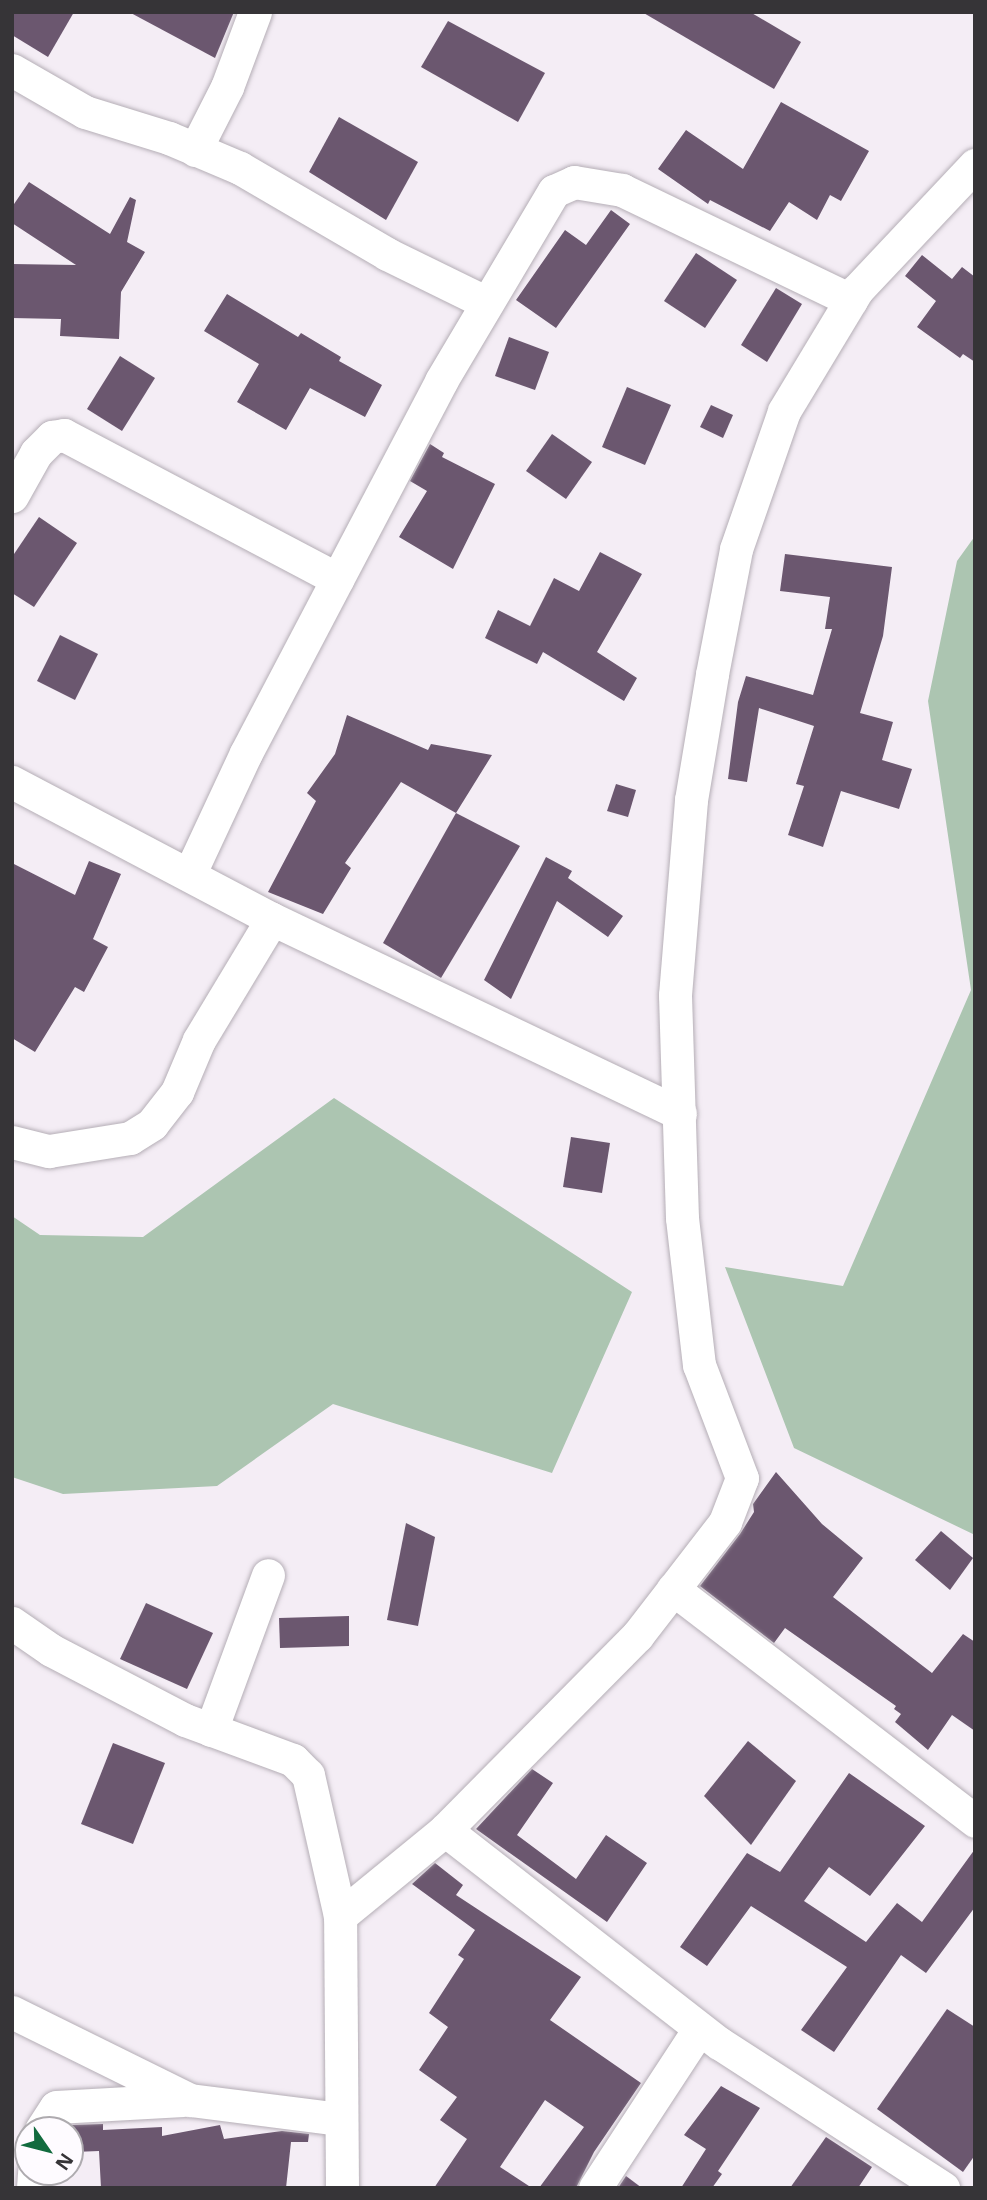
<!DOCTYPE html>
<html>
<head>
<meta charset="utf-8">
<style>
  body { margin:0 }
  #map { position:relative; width:987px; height:2200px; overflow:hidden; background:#f4edf5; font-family:"Noto Sans",sans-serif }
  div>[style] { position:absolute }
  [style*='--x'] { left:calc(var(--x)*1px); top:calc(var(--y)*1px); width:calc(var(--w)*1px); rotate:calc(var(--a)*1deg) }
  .green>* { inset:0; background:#acc5b1 }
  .building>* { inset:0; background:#6b576f }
  .roads { filter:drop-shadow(0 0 2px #b5aeb6) drop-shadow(0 0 2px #b5aeb6) }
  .minor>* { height:33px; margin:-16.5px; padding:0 16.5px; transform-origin:16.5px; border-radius:16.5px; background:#fff }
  span { translate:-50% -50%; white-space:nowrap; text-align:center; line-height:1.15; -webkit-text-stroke:7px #fefbff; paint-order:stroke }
  .frame { position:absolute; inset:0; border:14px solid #363437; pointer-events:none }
  .north { position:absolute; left:14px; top:2116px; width:70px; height:70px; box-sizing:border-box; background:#fefbff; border:2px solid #aeabaf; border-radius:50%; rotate:125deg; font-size:19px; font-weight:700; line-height:28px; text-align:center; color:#363437 }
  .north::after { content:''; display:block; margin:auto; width:24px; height:32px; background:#126b3e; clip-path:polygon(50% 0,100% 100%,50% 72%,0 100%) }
</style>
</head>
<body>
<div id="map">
  <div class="green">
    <div style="clip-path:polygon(975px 536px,975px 1535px,794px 1448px,725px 1267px,843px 1286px,971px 990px,928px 701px,957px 561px)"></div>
    <div style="clip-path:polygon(334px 1098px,632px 1292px,552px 1473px,333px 1404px,217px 1486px,63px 1494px,12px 1477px,12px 1216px,40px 1235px,143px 1237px)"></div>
  </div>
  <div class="building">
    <div style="clip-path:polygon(12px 12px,74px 12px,48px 57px,12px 35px)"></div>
    <div style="clip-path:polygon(129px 12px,234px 12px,215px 58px)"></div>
    <div style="clip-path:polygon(642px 12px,750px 12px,801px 42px,774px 89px)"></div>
    <div style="clip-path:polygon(448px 21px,545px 73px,518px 122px,421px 67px)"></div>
    <div style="clip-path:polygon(781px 102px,869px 151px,841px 201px,830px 195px,817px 220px,789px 202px,770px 231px,710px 200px,708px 204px,658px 169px,686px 130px,743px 169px)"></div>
    <div style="clip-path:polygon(339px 117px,418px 162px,386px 220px,309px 172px)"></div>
    <div style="clip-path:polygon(29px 182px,110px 234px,130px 197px,136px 200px,127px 242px,145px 252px,121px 292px,119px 339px,60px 336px,61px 319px,12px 318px,12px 264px,76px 265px,12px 223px,12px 207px)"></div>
    <div style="clip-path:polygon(611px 210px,630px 224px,556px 328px,516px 300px,565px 230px,586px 245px)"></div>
    <div style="clip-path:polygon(696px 253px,737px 280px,705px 328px,664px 301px)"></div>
    <div style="clip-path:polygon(922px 255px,952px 279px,962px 267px,975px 277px,975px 362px,963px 354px,960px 358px,917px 327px,936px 301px,905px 276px)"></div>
    <div style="clip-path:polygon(776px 288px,802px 304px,767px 362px,741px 345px)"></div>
    <div style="clip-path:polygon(227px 294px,298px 337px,301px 333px,341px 357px,339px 361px,382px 385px,365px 417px,310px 388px,286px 430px,237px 402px,259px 364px,204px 331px)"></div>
    <div style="clip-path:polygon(509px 337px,549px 352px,535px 390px,495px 376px)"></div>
    <div style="clip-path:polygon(120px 356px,155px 378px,122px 431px,87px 409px)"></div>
    <div style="clip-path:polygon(627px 387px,671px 405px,645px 465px,602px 447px)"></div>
    <div style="clip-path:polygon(711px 405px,733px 415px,723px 438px,700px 427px)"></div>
    <div style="clip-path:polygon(552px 434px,592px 462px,566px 499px,526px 471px)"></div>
    <div style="clip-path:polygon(430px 444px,444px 453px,442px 457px,495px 484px,453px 569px,399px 537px,427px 491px,410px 481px)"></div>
    <div style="clip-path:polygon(39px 517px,77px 543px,34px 607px,12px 593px,12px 557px)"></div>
    <div style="clip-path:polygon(600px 552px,642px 574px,597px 652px,637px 678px,624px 701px,543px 652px,537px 664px,485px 638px,498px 610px,530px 626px,554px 578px,579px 591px)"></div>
    <div style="clip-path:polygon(785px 554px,892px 567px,883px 636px,860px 713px,893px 722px,882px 760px,912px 769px,899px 809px,841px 791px,823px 847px,788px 835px,804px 786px,796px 784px,814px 726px,759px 708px,747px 782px,728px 779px,738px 702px,746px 676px,813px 695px,832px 629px,825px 629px,830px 597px,780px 591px)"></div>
    <div style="clip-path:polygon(60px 635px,98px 654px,75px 700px,37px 681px)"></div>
    <div style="clip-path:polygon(347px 715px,428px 750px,431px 744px,492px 755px,456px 813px,401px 782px,345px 863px,351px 868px,323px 914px,268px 892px,316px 801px,307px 793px,335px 754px)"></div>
    <div style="clip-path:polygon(616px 784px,636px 790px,628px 817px,607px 811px)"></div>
    <div style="clip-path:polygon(456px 813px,520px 846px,441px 978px,383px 943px)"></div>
    <div style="clip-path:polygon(546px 857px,572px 871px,568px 878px,623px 916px,608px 937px,557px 901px,511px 999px,484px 980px)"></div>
    <div style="clip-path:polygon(89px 861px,121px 874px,93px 939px,108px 947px,84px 992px,75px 987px,35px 1052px,12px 1038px,12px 863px,75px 895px)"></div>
    <div style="clip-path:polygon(571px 1137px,610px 1143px,602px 1193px,563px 1187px)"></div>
    <div style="clip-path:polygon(776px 1472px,822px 1524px,863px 1558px,833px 1597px,932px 1673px,963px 1634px,975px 1642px,975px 1731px,952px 1715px,928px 1750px,895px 1722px,901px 1714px,894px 1709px,896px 1706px,785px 1628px,774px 1643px,700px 1586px,740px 1534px,754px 1512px,753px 1504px)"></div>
    <div style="clip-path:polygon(406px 1523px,435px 1537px,418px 1626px,387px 1620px)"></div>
    <div style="clip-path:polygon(941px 1531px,973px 1558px,950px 1590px,915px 1560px)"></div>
    <div style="clip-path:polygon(146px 1603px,213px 1633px,187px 1689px,120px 1659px)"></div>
    <div style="clip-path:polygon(349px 1616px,349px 1646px,280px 1648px,279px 1618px)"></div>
    <div style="clip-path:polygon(748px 1741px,796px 1781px,751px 1845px,704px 1796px)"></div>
    <div style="clip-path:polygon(113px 1743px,165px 1763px,133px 1844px,81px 1824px)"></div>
    <div style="clip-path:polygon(532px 1769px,553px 1783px,517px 1835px,576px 1879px,606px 1835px,647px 1863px,607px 1922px,476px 1829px)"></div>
    <div style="clip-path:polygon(849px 1773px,925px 1826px,870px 1896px,829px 1867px,804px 1901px,866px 1942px,897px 1903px,922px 1922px,975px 1849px,975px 1907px,926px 1973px,901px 1955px,834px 2052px,801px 2030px,847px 1967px,751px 1906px,707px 1966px,680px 1947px,747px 1853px,780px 1872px)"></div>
    <div style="clip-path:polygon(435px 1863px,463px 1885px,456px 1895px,581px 1977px,550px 2020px,641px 2083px,594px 2152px,576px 2188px,539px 2188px,584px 2127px,545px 2100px,500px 2167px,532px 2188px,434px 2188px,467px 2139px,440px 2120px,457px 2097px,419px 2070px,448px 2027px,429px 2013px,464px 1959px,458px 1955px,475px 1930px,412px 1884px)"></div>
    <div style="clip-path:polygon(947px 2009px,975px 2027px,975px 2155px,963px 2172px,877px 2109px)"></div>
    <div style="clip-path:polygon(721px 2086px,760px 2108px,718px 2171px,722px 2174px,712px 2188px,681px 2188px,706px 2149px,684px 2135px)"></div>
    <div style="clip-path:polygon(103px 2124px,103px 2130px,162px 2127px,162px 2136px,220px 2125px,224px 2139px,282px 2131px,309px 2134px,308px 2142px,291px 2142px,286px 2188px,101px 2188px,99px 2151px,74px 2152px,72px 2125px)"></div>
    <div style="clip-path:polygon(826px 2137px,872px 2167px,858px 2188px,790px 2188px)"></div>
    <div style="clip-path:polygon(626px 2176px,642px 2188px,618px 2188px)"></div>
  </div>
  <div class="roads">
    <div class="minor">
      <div style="--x:12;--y:70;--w:84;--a:29.9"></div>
      <div style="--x:85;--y:112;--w:88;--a:17.2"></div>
      <div style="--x:169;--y:138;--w:77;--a:22.9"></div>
      <div style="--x:240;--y:168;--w:170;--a:30.3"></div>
      <div style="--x:387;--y:254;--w:111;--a:26.1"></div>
      <div style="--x:195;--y:150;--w:71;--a:-63.1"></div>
      <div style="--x:227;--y:87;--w:80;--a:-69.5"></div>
      <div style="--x:12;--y:496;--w:49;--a:-60.8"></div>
      <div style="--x:36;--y:453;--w:23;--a:-45"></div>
      <div style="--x:52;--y:437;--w:12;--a:-9"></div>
      <div style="--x:64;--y:435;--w:309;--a:27.8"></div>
      <div style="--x:12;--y:782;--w:294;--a:27.8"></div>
      <div style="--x:272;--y:919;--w:452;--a:25.5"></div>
      <div style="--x:190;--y:873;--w:132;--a:-65"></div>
      <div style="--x:246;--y:753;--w:420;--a:-62.3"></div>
      <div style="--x:441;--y:381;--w:221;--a:-59.3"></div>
      <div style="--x:554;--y:191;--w:22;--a:-24"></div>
      <div style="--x:574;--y:182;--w:49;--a:9.5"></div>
      <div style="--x:622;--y:190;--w:254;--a:25.7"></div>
      <div style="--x:12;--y:1142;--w:38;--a:14"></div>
      <div style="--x:49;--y:1151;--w:82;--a:-9.1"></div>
      <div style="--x:130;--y:1138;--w:26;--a:-32"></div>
      <div style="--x:152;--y:1124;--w:41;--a:-52"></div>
      <div style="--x:177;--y:1092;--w:56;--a:-67.1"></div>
      <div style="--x:199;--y:1040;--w:141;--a:-58.9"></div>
      <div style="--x:673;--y:1589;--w:381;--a:37.5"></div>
      <div style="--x:12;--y:1623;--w:47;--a:34.7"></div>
      <div style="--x:51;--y:1650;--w:151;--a:27.6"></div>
      <div style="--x:185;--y:1720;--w:115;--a:20.3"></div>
      <div style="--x:293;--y:1760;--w:21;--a:45"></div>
      <div style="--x:308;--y:1775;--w:145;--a:77.2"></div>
      <div style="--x:211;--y:1730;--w:165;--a:-69.8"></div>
      <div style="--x:445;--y:1830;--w:347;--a:37.9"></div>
      <div style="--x:719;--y:2043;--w:267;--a:32.9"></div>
      <div style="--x:12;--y:2012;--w:199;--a:26.3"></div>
      <div style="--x:190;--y:2100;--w:152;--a:7.2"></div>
      <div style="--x:41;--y:2130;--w:27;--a:-57"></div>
      <div style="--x:56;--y:2107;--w:127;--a:-3.2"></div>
      <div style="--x:33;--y:2188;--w:16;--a:-86"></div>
      <div style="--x:342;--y:2188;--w:272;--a:-90.4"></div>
      <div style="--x:340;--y:1916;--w:136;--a:-39.3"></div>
      <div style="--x:445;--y:1830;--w:273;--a:-45.3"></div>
      <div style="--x:637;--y:1636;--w:144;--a:-52.3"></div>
      <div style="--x:725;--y:1522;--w:47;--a:-68.9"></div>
      <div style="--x:742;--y:1478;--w:121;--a:-110.8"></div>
      <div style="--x:699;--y:1365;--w:148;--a:-96.6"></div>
      <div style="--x:682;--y:1218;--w:223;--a:-91.8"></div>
      <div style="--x:675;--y:995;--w:196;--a:-85.3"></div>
      <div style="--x:691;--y:800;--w:128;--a:-80.5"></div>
      <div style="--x:712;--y:674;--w:127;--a:-79.1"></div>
      <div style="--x:736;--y:549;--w:146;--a:-70.8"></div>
      <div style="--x:784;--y:411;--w:141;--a:-58.9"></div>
      <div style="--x:857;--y:290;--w:172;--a:-46.7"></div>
      <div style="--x:595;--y:2188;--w:190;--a:-56.8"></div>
    </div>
  </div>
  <div class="frame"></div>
  <div class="north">N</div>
</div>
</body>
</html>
